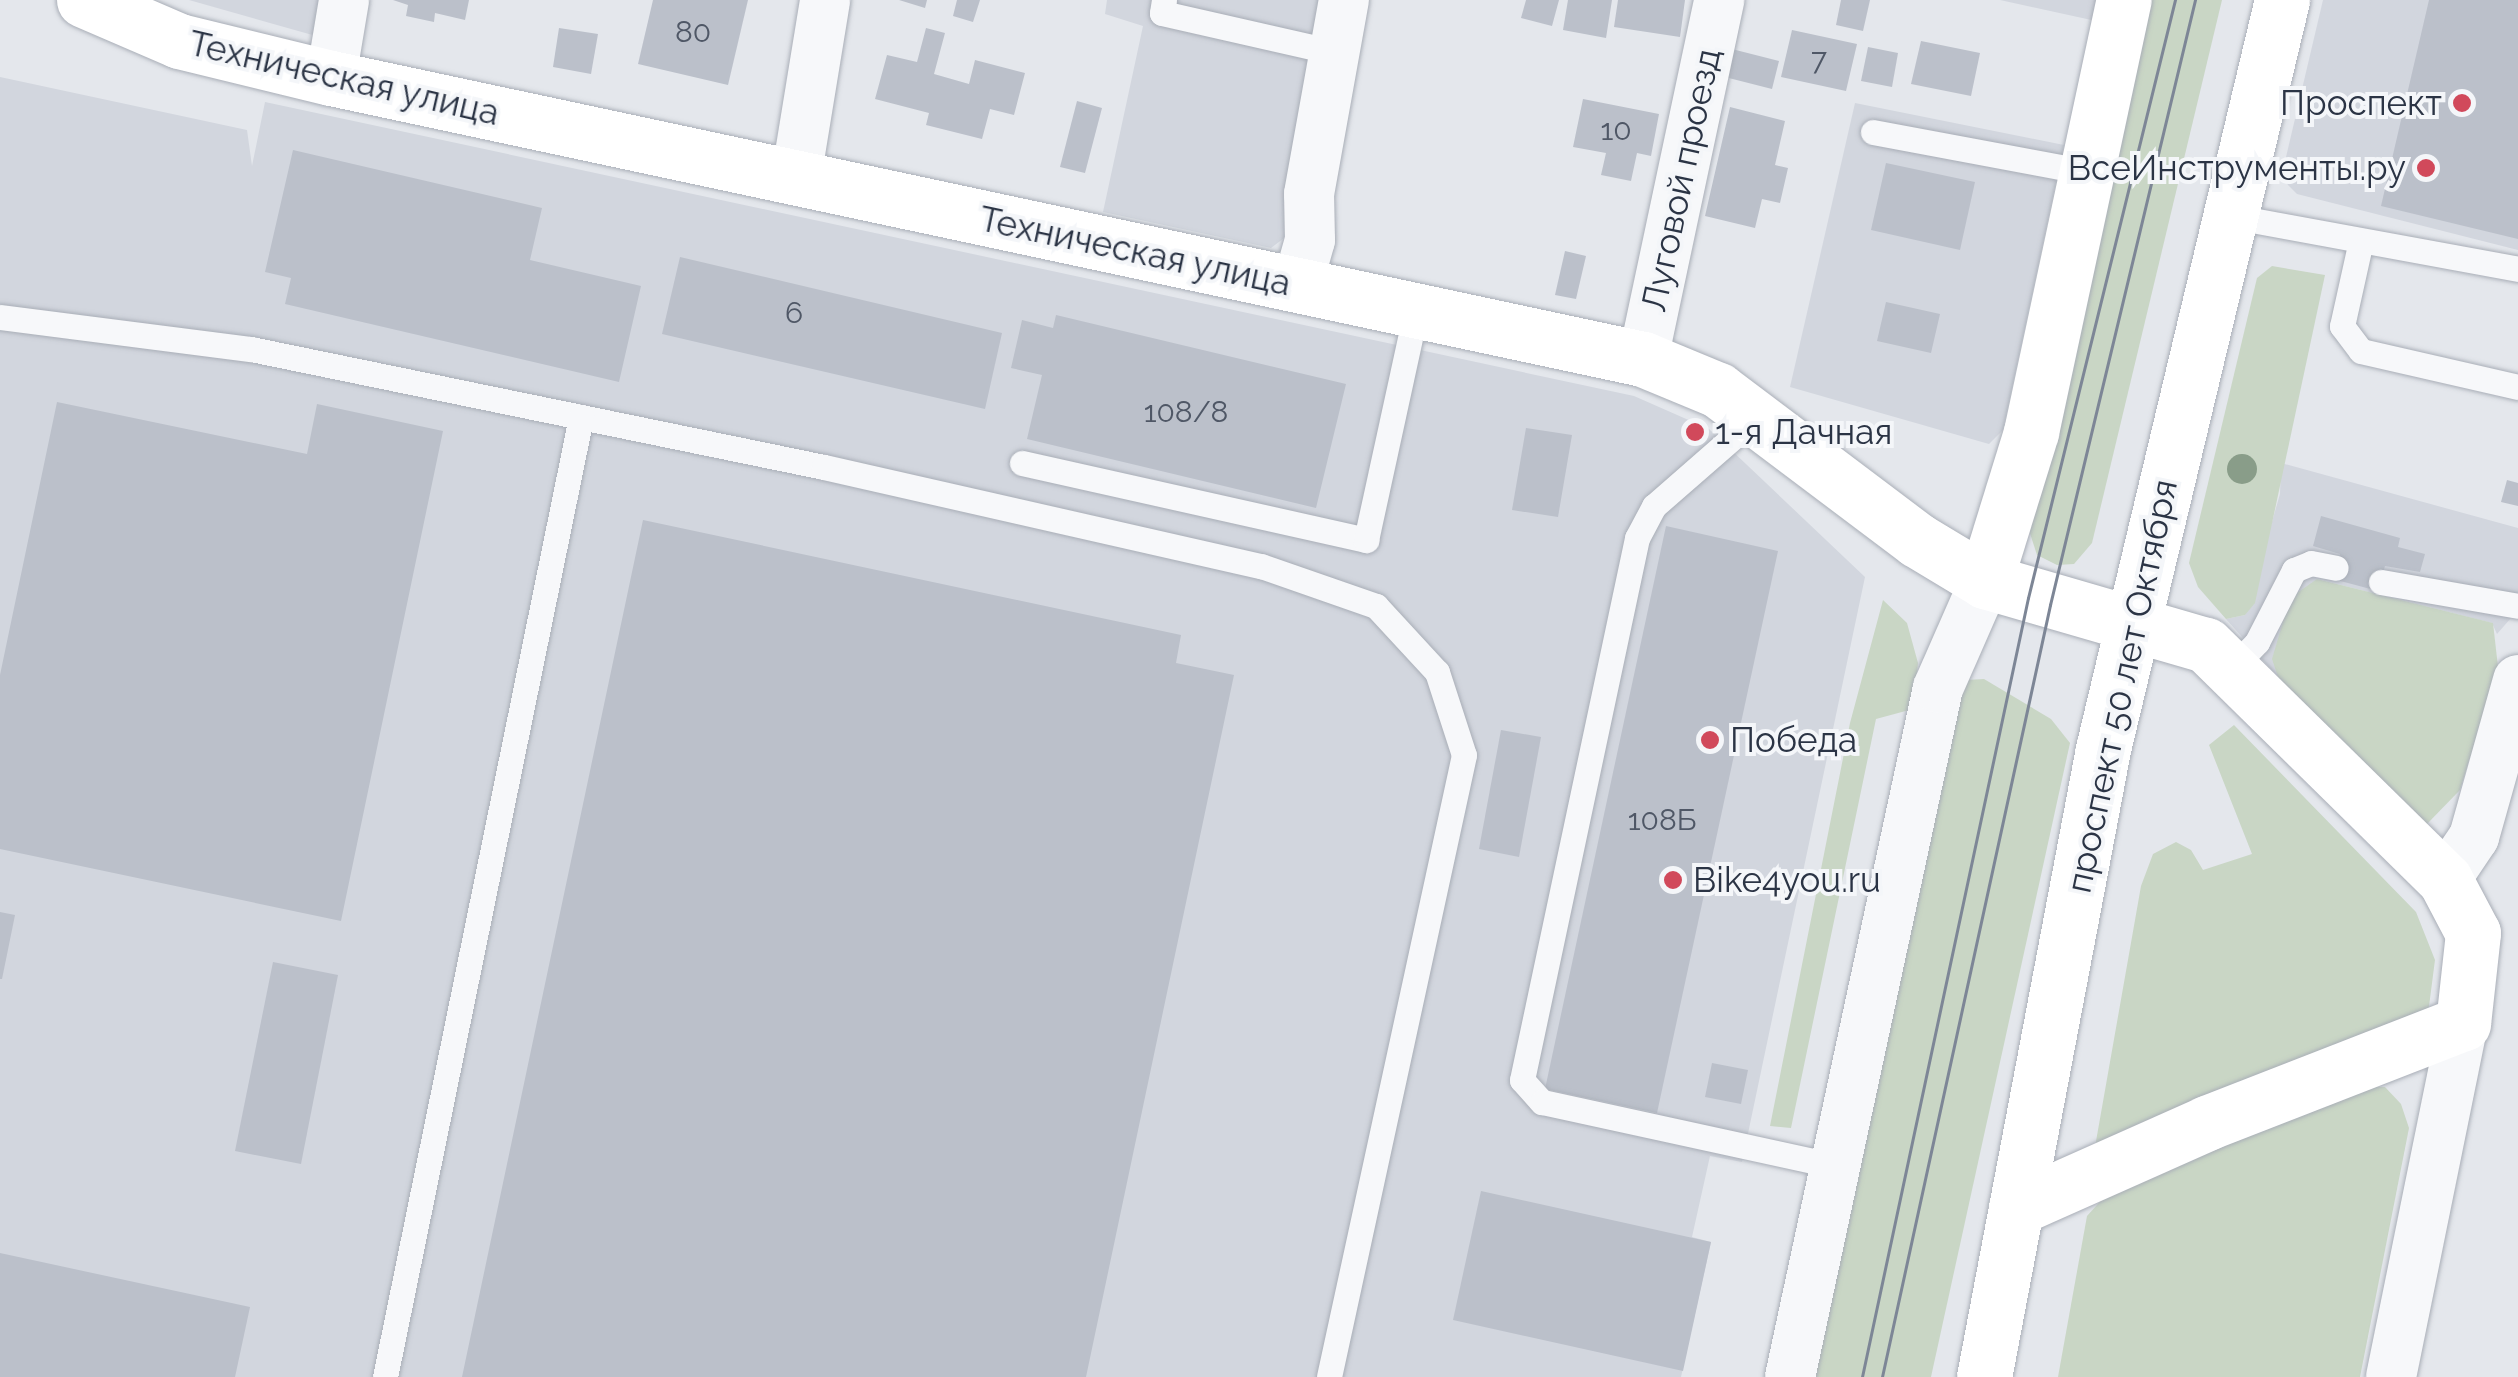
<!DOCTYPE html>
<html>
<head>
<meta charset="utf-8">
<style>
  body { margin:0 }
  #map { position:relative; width:2518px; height:1377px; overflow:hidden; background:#e4e7ec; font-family:Raleway,sans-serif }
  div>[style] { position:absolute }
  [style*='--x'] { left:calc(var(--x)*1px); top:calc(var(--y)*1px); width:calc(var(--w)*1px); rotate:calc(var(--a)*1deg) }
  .built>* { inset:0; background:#d2d6de }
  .green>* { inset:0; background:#c9d6c5 }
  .building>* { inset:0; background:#bbc0ca }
  .roads { filter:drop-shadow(0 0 2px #a9aeb7) drop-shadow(0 0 2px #a9aeb7) }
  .lane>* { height:25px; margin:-12.5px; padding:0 12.5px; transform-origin:12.5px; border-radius:12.5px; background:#f7f8fa }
  .street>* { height:50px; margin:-25px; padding:0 25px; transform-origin:25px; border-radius:25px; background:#f7f8fa }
  .secondary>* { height:55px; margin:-27.5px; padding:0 27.5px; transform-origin:27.5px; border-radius:27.5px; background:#fff }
  .primary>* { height:55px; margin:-27.5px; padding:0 27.5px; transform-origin:27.5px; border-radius:27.5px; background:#fff }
  .tram>* { height:2.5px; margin:-1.25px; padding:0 1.25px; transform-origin:1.25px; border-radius:1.25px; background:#7d8696 }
  .trees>* { width:30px; height:30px; margin:-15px; border-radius:50%; background:#899d89 }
  .dots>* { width:28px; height:28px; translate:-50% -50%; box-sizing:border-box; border:5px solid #f4f6f9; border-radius:50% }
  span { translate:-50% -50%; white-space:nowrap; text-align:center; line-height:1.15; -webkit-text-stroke:8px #f4f6f9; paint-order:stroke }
  .number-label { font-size:30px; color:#4f5766 }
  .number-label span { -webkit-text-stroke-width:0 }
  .street-label { font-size:35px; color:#2b3445 }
  .poi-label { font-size:35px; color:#2b3445 }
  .right { translate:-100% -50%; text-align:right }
  .left { translate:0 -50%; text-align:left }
</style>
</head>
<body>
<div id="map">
  <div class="built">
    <div style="clip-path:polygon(189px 0,331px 0,323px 38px)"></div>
    <div style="clip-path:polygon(1107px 0,1323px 0,1288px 235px,1271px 248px,1103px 212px,1143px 26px,1105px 14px)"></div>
    <div style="clip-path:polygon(2000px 0,2101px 0,2096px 21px)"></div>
    <div style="clip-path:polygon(2323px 0,2518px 0,2518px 250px,2297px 194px,2288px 185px,2282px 174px)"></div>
    <div style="clip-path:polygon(0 77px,247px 130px,252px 166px,265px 102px,1634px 396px,1709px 429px,1865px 577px,1742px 1162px,1710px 1156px,1692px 1237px,1711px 1242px,1681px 1377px,0 1377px)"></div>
    <div style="clip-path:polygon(1855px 103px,2064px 145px,2003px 430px,1989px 444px,1790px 387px)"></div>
    <div style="clip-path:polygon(2281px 463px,2518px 528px,2518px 610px,2497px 634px,2492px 623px,2317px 579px,2278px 677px,2226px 619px,2245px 615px,2280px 494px)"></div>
  </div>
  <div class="green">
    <div style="clip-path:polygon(2140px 0,2222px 0,2092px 543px,2074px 564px,2057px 565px,2037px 555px,2026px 521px)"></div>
    <div style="clip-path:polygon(2272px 266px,2325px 275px,2255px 603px,2245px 615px,2226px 619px,2198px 587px,2189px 563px,2257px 278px)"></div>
    <div style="clip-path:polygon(2317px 579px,2493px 623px,2498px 667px,2460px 790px,2427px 824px,2413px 819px,2278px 677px,2272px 659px,2290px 598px)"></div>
    <div style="clip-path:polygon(1883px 600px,1907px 623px,1918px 663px,1913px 709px,1876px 719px,1791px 1128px,1770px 1126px,1850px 723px)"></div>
    <div style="clip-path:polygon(1984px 679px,2051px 719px,2070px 743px,1931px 1377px,1813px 1377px,1957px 697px,1966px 680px)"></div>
    <div style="clip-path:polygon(2234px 725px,2416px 912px,2435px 960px,2428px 1014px,2095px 1147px,2141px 886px,2153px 854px,2176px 842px,2191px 850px,2203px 870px,2252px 854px,2209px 745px)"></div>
    <div style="clip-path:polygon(2366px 1087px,2385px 1087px,2401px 1104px,2409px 1128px,2360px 1377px,2058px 1377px,2087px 1216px,2115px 1185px)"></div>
  </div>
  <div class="building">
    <div style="clip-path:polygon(393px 0,469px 0,465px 20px,435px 13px,434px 22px,406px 16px,408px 5px)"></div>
    <div style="clip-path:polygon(653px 0,748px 0,728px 85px,638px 64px)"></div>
    <div style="clip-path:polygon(899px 0,927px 0,925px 8px)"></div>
    <div style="clip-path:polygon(957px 0,980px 0,973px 22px,953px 16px)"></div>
    <div style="clip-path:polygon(1526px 0,1559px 0,1552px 26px,1521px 18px)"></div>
    <div style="clip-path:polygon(1568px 0,1612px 0,1606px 38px,1563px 30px)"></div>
    <div style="clip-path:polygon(1618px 0,1685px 0,1680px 37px,1614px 27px)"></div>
    <div style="clip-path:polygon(1841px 0,1870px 0,1863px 31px,1836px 25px)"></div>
    <div style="clip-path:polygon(2429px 0,2518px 0,2518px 239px,2381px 206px)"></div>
    <div style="clip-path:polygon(559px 28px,598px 34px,591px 74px,553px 67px)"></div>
    <div style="clip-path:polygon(926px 28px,945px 33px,934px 74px,969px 84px,975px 60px,1025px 73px,1014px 115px,990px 109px,982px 139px,926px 125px,929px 113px,875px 99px,887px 55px,917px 62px)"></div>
    <div style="clip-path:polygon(1792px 30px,1857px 44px,1846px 91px,1781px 77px)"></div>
    <div style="clip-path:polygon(1921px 41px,1980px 53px,1971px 96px,1911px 84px)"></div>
    <div style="clip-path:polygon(1724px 47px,1779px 61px,1772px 89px,1717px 75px)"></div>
    <div style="clip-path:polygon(1868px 47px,1898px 53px,1892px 87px,1861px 81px)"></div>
    <div style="clip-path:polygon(1583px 99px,1659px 114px,1651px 156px,1637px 153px,1631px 181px,1601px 175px,1606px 153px,1573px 147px)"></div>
    <div style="clip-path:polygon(1077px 101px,1102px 108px,1085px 173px,1060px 167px)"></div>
    <div style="clip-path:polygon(1730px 107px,1785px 121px,1775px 165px,1788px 168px,1780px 203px,1762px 199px,1755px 228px,1705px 216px)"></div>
    <div style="clip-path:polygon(293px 150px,542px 208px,530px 260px,641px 286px,619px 382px,285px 304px,291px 278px,265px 272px)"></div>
    <div style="clip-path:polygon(1886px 163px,1975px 182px,1960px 250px,1871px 230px)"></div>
    <div style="clip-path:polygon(1565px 251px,1586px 256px,1576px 299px,1555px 295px)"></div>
    <div style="clip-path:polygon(680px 257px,1002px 333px,985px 409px,662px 334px)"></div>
    <div style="clip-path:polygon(1886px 302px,1940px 314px,1931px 353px,1877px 341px)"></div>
    <div style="clip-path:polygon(1056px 315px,1346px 384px,1316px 508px,1027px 439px,1042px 375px,1011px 368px,1022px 320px,1053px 328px)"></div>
    <div style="clip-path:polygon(57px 402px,307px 454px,317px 404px,443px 431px,341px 921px,0 849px,0 675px)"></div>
    <div style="clip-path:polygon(1526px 428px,1572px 435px,1558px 517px,1512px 510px)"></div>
    <div style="clip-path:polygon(2507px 480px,2518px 483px,2518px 506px,2501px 502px)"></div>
    <div style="clip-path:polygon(2321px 516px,2400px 538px,2398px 547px,2425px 554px,2420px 572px,2385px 566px,2378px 591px,2333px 579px,2340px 554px,2313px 546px)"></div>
    <div style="clip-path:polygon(643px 520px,1181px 635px,1176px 663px,1234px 675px,1086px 1377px,462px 1377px)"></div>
    <div style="clip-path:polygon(1666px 526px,1778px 551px,1657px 1113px,1545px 1089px)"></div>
    <div style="clip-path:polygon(1501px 730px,1541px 737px,1519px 857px,1479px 849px)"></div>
    <div style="clip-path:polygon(0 912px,15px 915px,2px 979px,0 979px)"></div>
    <div style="clip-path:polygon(273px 962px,338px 975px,301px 1164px,235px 1151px)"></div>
    <div style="clip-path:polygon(1712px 1063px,1748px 1070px,1741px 1104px,1705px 1097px)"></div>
    <div style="clip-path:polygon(1481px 1191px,1711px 1242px,1683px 1371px,1453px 1320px)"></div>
    <div style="clip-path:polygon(0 1253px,250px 1307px,235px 1377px,0 1377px)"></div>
  </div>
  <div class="roads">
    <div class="lane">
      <div style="--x:1164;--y:0;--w:13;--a:99"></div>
      <div style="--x:1162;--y:13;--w:175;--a:12.8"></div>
      <div style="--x:1873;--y:132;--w:218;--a:10.6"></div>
      <div style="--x:2230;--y:216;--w:293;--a:10.4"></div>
      <div style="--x:2360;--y:245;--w:83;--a:102.5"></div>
      <div style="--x:2342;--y:326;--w:31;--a:53"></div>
      <div style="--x:2361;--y:351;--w:161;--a:12.9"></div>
      <div style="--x:0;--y:317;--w:253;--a:7.3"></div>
      <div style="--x:251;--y:349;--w:585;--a:11.64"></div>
      <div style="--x:824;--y:467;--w:448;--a:12.8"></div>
      <div style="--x:1261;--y:566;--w:122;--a:19.2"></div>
      <div style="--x:1376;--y:606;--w:90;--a:47.3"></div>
      <div style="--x:1437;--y:672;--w:87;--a:72"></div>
      <div style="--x:1464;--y:755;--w:636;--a:102.25"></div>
      <div style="--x:1755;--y:418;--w:134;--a:138.9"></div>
      <div style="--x:1654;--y:506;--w:36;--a:118"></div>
      <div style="--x:1637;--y:538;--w:554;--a:101.98"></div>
      <div style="--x:1522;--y:1080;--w:30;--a:48"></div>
      <div style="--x:1542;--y:1102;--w:300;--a:12.3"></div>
      <div style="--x:1022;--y:463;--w:353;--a:12.6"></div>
      <div style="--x:1366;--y:540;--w:234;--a:-77.7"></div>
      <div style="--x:2381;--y:582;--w:139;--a:9.9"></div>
      <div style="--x:2232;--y:668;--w:36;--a:-46"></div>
      <div style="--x:2257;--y:642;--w:81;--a:-62.8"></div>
      <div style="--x:2294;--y:570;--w:18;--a:-22"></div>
      <div style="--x:2311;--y:563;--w:25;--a:11"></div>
      <div style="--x:385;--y:1377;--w:980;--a:-78.46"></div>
    </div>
    <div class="street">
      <div style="--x:331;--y:78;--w:79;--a:-80.5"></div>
      <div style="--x:796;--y:178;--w:180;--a:-80.7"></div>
      <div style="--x:1297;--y:286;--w:48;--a:-74.2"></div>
      <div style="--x:1310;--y:240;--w:46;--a:-91.2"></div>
      <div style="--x:1309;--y:194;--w:197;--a:-79.8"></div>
      <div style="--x:1643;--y:359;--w:367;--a:-78"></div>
      <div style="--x:2445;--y:880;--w:52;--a:-56"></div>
      <div style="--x:2474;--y:837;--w:163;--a:-74.3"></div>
      <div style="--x:1790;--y:1377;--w:705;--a:-77.88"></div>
      <div style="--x:1938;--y:688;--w:117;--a:-66.3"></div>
      <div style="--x:2391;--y:1377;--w:361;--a:-78.5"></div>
    </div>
    <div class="secondary">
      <div style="--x:84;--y:0;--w:103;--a:23.3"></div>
      <div style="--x:179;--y:41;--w:156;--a:13.7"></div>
      <div style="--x:331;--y:78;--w:1342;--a:12.09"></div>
      <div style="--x:1643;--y:359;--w:81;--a:22.5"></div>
      <div style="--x:1718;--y:390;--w:249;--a:37"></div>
      <div style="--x:1917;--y:540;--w:79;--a:31.1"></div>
      <div style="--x:1985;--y:581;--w:230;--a:16.2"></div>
      <div style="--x:2206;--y:645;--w:335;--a:44.5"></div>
      <div style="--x:2445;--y:880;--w:60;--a:62.2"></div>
      <div style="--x:2473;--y:933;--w:91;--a:96.3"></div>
      <div style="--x:2463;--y:1023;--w:275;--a:158.7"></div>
      <div style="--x:2207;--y:1123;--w:209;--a:156"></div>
      <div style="--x:1985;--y:581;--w:156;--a:-72.8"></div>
      <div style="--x:2031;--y:432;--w:442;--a:-77.9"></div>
    </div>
    <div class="primary">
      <div style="--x:1984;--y:1377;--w:639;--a:-79.27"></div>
      <div style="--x:2103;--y:749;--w:770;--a:-76.56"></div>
    </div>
  </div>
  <div class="tram">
    <div style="--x:1862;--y:1377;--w:796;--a:-77.97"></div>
    <div style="--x:2028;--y:598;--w:616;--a:-76.19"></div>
    <div style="--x:1882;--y:1377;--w:790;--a:-77.72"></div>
    <div style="--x:2050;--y:605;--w:622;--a:-76.52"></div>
  </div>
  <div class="trees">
    <div style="left:2242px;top:469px"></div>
  </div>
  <div class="dots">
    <div style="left:2462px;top:103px;background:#d1495b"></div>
    <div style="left:2426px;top:168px;background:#d1495b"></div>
    <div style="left:1695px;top:432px;background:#d1495b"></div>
    <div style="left:1710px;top:740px;background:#d1495b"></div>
    <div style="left:1673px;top:880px;background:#d1495b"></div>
  </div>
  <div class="number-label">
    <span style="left:693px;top:32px">80</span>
    <span style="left:1819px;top:60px">7</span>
    <span style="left:1616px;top:130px">10</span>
    <span style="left:794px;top:313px">6</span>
    <span style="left:1186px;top:412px">108/8</span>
    <span style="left:1662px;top:820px">108Б</span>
  </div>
  <div class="street-label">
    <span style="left:344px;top:78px;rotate:13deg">Техническая улица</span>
    <span style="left:1681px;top:180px;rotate:-78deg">Луговой проезд</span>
    <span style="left:1135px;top:251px;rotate:12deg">Техническая улица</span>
    <span style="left:2122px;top:686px;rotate:-78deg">проспект 50 лет Октября</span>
  </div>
  <div class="poi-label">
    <span class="right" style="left:2442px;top:103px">Проспект</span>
    <span class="right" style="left:2406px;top:168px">ВсеИнструменты.ру</span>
    <span class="left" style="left:1715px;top:432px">1-я Дачная</span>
    <span class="left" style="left:1730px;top:740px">Победа</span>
    <span class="left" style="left:1693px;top:880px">Bike4you.ru</span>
  </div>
</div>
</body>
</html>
